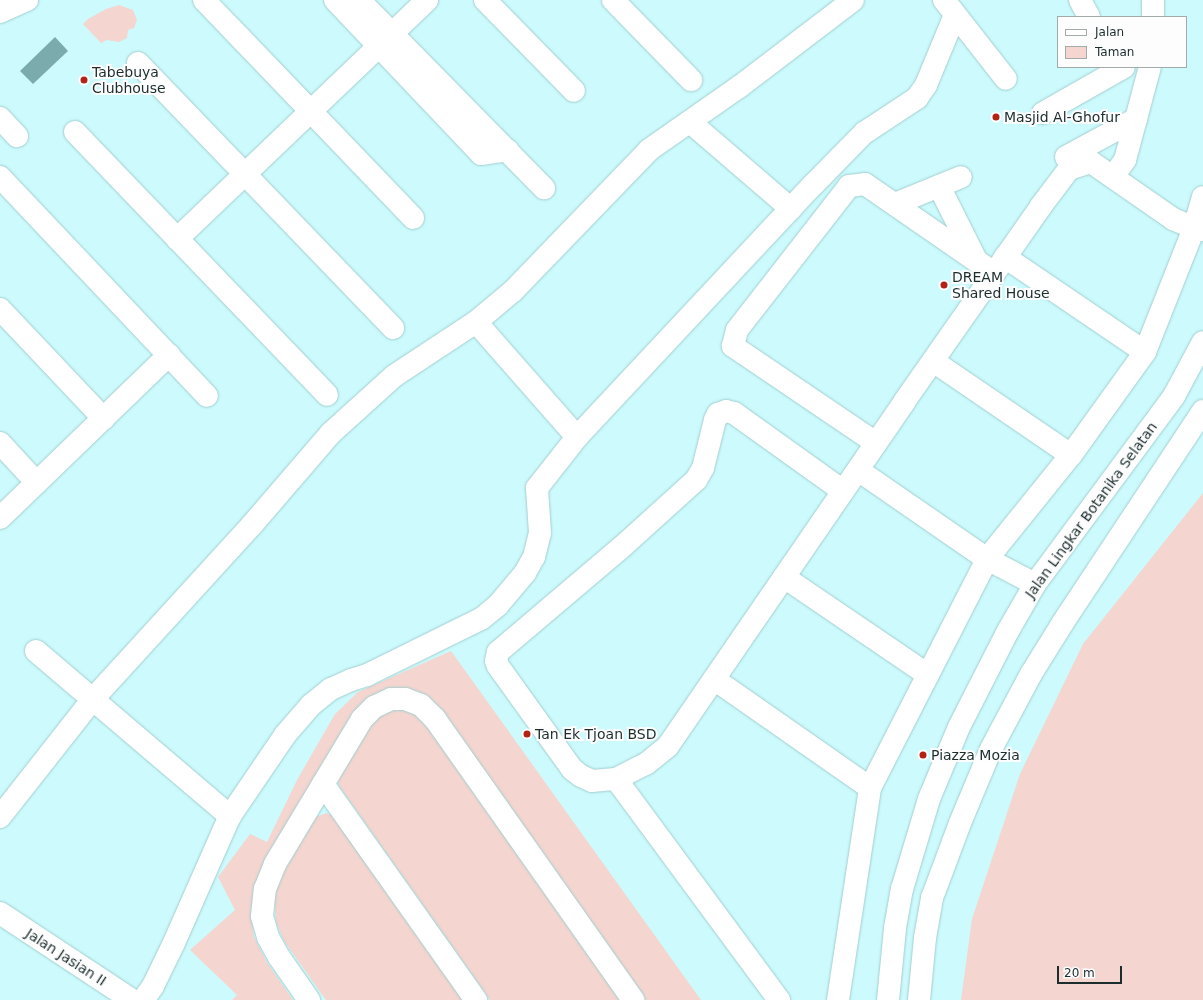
<!DOCTYPE html>
<html>
<head>
<meta charset="utf-8">
<style>
  body { margin:0 }
  #map { position:relative; width:1203px; height:1000px; overflow:hidden; background:#cdfafc; font-family:"DejaVu Sans",sans-serif }
  div>[style] { position:absolute }
  [style*='--x'] { left:calc(var(--x)*1px); top:calc(var(--y)*1px); width:calc(var(--w)*1px); rotate:calc(var(--a)*1deg) }
  .green>* { inset:0; background:#f4d5cf }
  .water>* { inset:0; background:#7babad }
  .roads { filter:drop-shadow(0 0 1px #a2cecf) drop-shadow(0 0 1px #a2cecf) }
  .minor>* { height:22px; margin:-11px; padding:0 11px; transform-origin:11px; border-radius:11px; background:#fff }
  .dots>* { width:11px; height:11px; translate:-50% -50%; box-sizing:border-box; border:2px solid #fdfdfd; border-radius:50% }
  span { translate:-50% -50%; white-space:nowrap; text-align:center; line-height:1.15; -webkit-text-stroke:4px #fdfdfd; paint-order:stroke }
  .poi-label { font-size:14px; color:#1c2d2e }
  .left { translate:0 -50%; text-align:left }
  .street-label { font-size:14px; color:#1c2d2e }
  .legend { position:absolute; left:1057px; top:16px; width:130px; height:52px; box-sizing:border-box; background:#fdfdfd; border:1px solid #a3aaaa; margin:0; padding:5px 7px; list-style:none; font-size:12px; color:#1c2d2e }
  .legend li { display:flex; align-items:center; gap:8px; height:20px }
  .legend b { width:20px; border:1px solid #a3aaaa }
  .scale { position:absolute; left:1057px; top:966px; width:65px; height:18px; box-sizing:border-box; border:2px solid #1c2d2e; border-top:0; padding-left:5px; font-size:12px; line-height:14px; white-space:nowrap; color:#1c2d2e; -webkit-text-stroke:3px #fdfdfd; paint-order:stroke }
</style>
</head>
<body>
<div id="map">
  <div class="green">
    <div style="clip-path:polygon(119px 5px,133px 10px,137px 20px,134px 28px,128px 30px,127px 38px,119px 42px,107px 40px,101px 43px,83px 24px,88px 19px,106px 9px)"></div>
    <div style="clip-path:polygon(1203px 493px,1203px 1000px,961px 1000px,972px 919px,1020px 774px,1083px 644px)"></div>
    <div style="clip-path:polygon(451px 651px,701px 1000px,645px 1000px,443px 714px,396px 690px,255px 887px,251px 914px,254px 937px,268px 964px,293px 1000px,232px 1000px,237px 995px,190px 950px,235px 910px,218px 877px,250px 834px,267px 842px,297px 780px,335px 714px,358px 692px)"></div>
    <div style="clip-path:polygon(397px 708px,418px 714px,624px 1000px,490px 1000px,339px 786px,338px 778px,376px 717px)"></div>
    <div style="clip-path:polygon(327px 813px,333px 816px,465px 1000px,326px 1000px,284px 941px,276px 922px,274px 900px,278px 881px,315px 817px)"></div>
  </div>
  <div class="water">
    <div style="clip-path:polygon(55px 37px,68px 51px,33px 84px,20px 71px)"></div>
  </div>
  <div class="roads">
    <div class="minor">
      <div style="--x:204;--y:0;--w:302;--a:46.2"></div>
      <div style="--x:335;--y:0;--w:212;--a:46.5"></div>
      <div style="--x:481;--y:154;--w:27;--a:-8"></div>
      <div style="--x:359;--y:0;--w:264;--a:45.5"></div>
      <div style="--x:485;--y:0;--w:127;--a:45.6"></div>
      <div style="--x:613;--y:0;--w:112;--a:45.7"></div>
      <div style="--x:944;--y:0;--w:100;--a:51.9"></div>
      <div style="--x:1080;--y:0;--w:19;--a:62"></div>
      <div style="--x:1153;--y:0;--w:17;--a:90"></div>
      <div style="--x:0;--y:12;--w:30;--a:-24"></div>
      <div style="--x:138;--y:63;--w:368;--a:46.1"></div>
      <div style="--x:1043;--y:113;--w:93;--a:-29.6"></div>
      <div style="--x:0;--y:118;--w:25;--a:47"></div>
      <div style="--x:690;--y:122;--w:133;--a:40.7"></div>
      <div style="--x:75;--y:132;--w:364;--a:46.2"></div>
      <div style="--x:1066;--y:157;--w:80;--a:-28.5"></div>
      <div style="--x:0;--y:177;--w:301;--a:46.6"></div>
      <div style="--x:1113;--y:177;--w:21;--a:-55"></div>
      <div style="--x:1125;--y:160;--w:96;--a:-75"></div>
      <div style="--x:939;--y:186;--w:80;--a:63.4"></div>
      <div style="--x:895;--y:204;--w:71;--a:-22.2"></div>
      <div style="--x:177;--y:239;--w:346;--a:-43.7"></div>
      <div style="--x:1005;--y:257;--w:169;--a:34.2"></div>
      <div style="--x:0;--y:309;--w:151;--a:46.6"></div>
      <div style="--x:476;--y:322;--w:153;--a:48.7"></div>
      <div style="--x:577;--y:437;--w:345;--a:-46.9"></div>
      <div style="--x:813;--y:185;--w:73;--a:-45.6"></div>
      <div style="--x:864;--y:133;--w:64;--a:-33.4"></div>
      <div style="--x:917;--y:98;--w:16;--a:-55"></div>
      <div style="--x:926;--y:85;--w:76;--a:-67.5"></div>
      <div style="--x:933;--y:361;--w:167;--a:34.3"></div>
      <div style="--x:0;--y:443;--w:54;--a:47.2"></div>
      <div style="--x:876;--y:443;--w:173;--a:-145.9"></div>
      <div style="--x:733;--y:346;--w:16;--a:-76"></div>
      <div style="--x:737;--y:330;--w:182;--a:-52.1"></div>
      <div style="--x:849;--y:186;--w:16;--a:-7"></div>
      <div style="--x:865;--y:184;--w:157;--a:34.6"></div>
      <div style="--x:858;--y:470;--w:157;--a:34.6"></div>
      <div style="--x:987;--y:559;--w:54;--a:27.5"></div>
      <div style="--x:843;--y:491;--w:134;--a:-144.4"></div>
      <div style="--x:734;--y:413;--w:8;--a:-166"></div>
      <div style="--x:726;--y:411;--w:9;--a:159"></div>
      <div style="--x:718;--y:414;--w:7;--a:117"></div>
      <div style="--x:715;--y:420;--w:49;--a:104"></div>
      <div style="--x:703;--y:468;--w:14;--a:120"></div>
      <div style="--x:696;--y:480;--w:98;--a:137.9"></div>
      <div style="--x:623;--y:546;--w:164;--a:139.7"></div>
      <div style="--x:498;--y:652;--w:9;--a:103"></div>
      <div style="--x:496;--y:661;--w:5;--a:68"></div>
      <div style="--x:498;--y:666;--w:127;--a:54.3"></div>
      <div style="--x:572;--y:769;--w:11;--a:38"></div>
      <div style="--x:581;--y:776;--w:12;--a:24"></div>
      <div style="--x:592;--y:781;--w:24;--a:-5"></div>
      <div style="--x:616;--y:779;--w:34;--a:-27"></div>
      <div style="--x:646;--y:764;--w:28;--a:-39"></div>
      <div style="--x:668;--y:746;--w:417;--a:-55.5"></div>
      <div style="--x:904;--y:402;--w:239;--a:-55"></div>
      <div style="--x:1041;--y:206;--w:46;--a:-52.9"></div>
      <div style="--x:1069;--y:169;--w:23;--a:-18"></div>
      <div style="--x:1091;--y:162;--w:100;--a:34.8"></div>
      <div style="--x:1173;--y:219;--w:23;--a:23"></div>
      <div style="--x:1194;--y:228;--w:9;--a:13"></div>
      <div style="--x:0;--y:518;--w:235;--a:-44"></div>
      <div style="--x:784;--y:577;--w:174;--a:34.2"></div>
      <div style="--x:36;--y:651;--w:255;--a:40.4"></div>
      <div style="--x:714;--y:679;--w:190;--a:34.9"></div>
      <div style="--x:616;--y:779;--w:275;--a:53.6"></div>
      <div style="--x:323;--y:784;--w:265;--a:54.7"></div>
      <div style="--x:0;--y:817;--w:150;--a:-51.8"></div>
      <div style="--x:93;--y:699;--w:234;--a:-47.6"></div>
      <div style="--x:251;--y:526;--w:123;--a:-49.3"></div>
      <div style="--x:331;--y:433;--w:85;--a:-42.1"></div>
      <div style="--x:394;--y:376;--w:98;--a:-33.4"></div>
      <div style="--x:476;--y:322;--w:48;--a:-40"></div>
      <div style="--x:513;--y:291;--w:196;--a:-46"></div>
      <div style="--x:649;--y:150;--w:110;--a:-35"></div>
      <div style="--x:739;--y:87;--w:143;--a:-37.3"></div>
      <div style="--x:0;--y:913;--w:158;--a:33.4"></div>
      <div style="--x:143;--y:1000;--w:17;--a:-54"></div>
      <div style="--x:153;--y:986;--w:46;--a:-64"></div>
      <div style="--x:173;--y:945;--w:141;--a:-66.2"></div>
      <div style="--x:230;--y:816;--w:98;--a:-55.8"></div>
      <div style="--x:285;--y:735;--w:40;--a:-49"></div>
      <div style="--x:311;--y:705;--w:26;--a:-39"></div>
      <div style="--x:331;--y:689;--w:22;--a:-24"></div>
      <div style="--x:351;--y:680;--w:17;--a:-17"></div>
      <div style="--x:367;--y:675;--w:127;--a:-26.2"></div>
      <div style="--x:481;--y:619;--w:22;--a:-39"></div>
      <div style="--x:498;--y:605;--w:42;--a:-49.8"></div>
      <div style="--x:525;--y:573;--w:18;--a:-61"></div>
      <div style="--x:534;--y:557;--w:25;--a:-76"></div>
      <div style="--x:540;--y:533;--w:45;--a:-93.8"></div>
      <div style="--x:537;--y:488;--w:65;--a:-51.9"></div>
      <div style="--x:309;--y:1000;--w:52;--a:-124.9"></div>
      <div style="--x:279;--y:957;--w:23;--a:-119"></div>
      <div style="--x:268;--y:937;--w:22;--a:-106"></div>
      <div style="--x:262;--y:916;--w:27;--a:-84"></div>
      <div style="--x:265;--y:889;--w:27;--a:-68"></div>
      <div style="--x:275;--y:864;--w:169;--a:-59"></div>
      <div style="--x:362;--y:719;--w:17;--a:-45"></div>
      <div style="--x:374;--y:707;--w:19;--a:-25"></div>
      <div style="--x:391;--y:699;--w:14;--a:0"></div>
      <div style="--x:405;--y:699;--w:17;--a:21"></div>
      <div style="--x:421;--y:705;--w:20;--a:45"></div>
      <div style="--x:435;--y:719;--w:344;--a:54.8"></div>
      <div style="--x:838;--y:1000;--w:214;--a:-81.4"></div>
      <div style="--x:870;--y:788;--w:257;--a:-62.9"></div>
      <div style="--x:987;--y:559;--w:134;--a:-51.1"></div>
      <div style="--x:1071;--y:455;--w:127;--a:-54.3"></div>
      <div style="--x:1145;--y:352;--w:133;--a:-68.4"></div>
      <div style="--x:1194;--y:228;--w:32;--a:-74"></div>
      <div style="--x:888;--y:1000;--w:72;--a:-84.4"></div>
      <div style="--x:895;--y:928;--w:40;--a:-80"></div>
      <div style="--x:902;--y:889;--w:94;--a:-73.3"></div>
      <div style="--x:929;--y:799;--w:78;--a:-67.4"></div>
      <div style="--x:959;--y:727;--w:108;--a:-63"></div>
      <div style="--x:1008;--y:631;--w:54;--a:-60.1"></div>
      <div style="--x:1035;--y:584;--w:234;--a:-53.5"></div>
      <div style="--x:1174;--y:396;--w:61;--a:-61.8"></div>
      <div style="--x:919;--y:1000;--w:62;--a:-84.5"></div>
      <div style="--x:925;--y:938;--w:41;--a:-80.1"></div>
      <div style="--x:932;--y:898;--w:80;--a:-69.5"></div>
      <div style="--x:960;--y:823;--w:80;--a:-67.3"></div>
      <div style="--x:991;--y:749;--w:85;--a:-61.9"></div>
      <div style="--x:1031;--y:674;--w:62;--a:-58.1"></div>
      <div style="--x:1064;--y:621;--w:252;--a:-56.5"></div>
    </div>
  </div>
  <div class="dots">
    <div style="left:84px;top:80px;background:#b12314"></div>
    <div style="left:996px;top:117px;background:#b12314"></div>
    <div style="left:944px;top:285px;background:#b12314"></div>
    <div style="left:527px;top:734px;background:#b12314"></div>
    <div style="left:923px;top:755px;background:#b12314"></div>
  </div>
  <div class="poi-label">
    <span class="left" style="left:92px;top:80px">Tabebuya<br>Clubhouse</span>
    <span class="left" style="left:1004px;top:117px">Masjid Al-Ghofur</span>
    <span class="left" style="left:952px;top:285px">DREAM<br>Shared House</span>
    <span class="left" style="left:535px;top:734px">Tan Ek Tjoan BSD</span>
    <span class="left" style="left:931px;top:755px">Piazza Mozia</span>
  </div>
  <div class="street-label">
    <span style="left:1091px;top:510px;rotate:-54deg">Jalan Lingkar Botanika Selatan</span>
    <span style="left:66px;top:957px;rotate:33deg">Jalan Jasian II</span>
  </div>
  <ul class="legend">
  <li><b style="height:5px;background:#fff"></b>Jalan</li>
  <li><b style="height:11px;background:#f4d5cf"></b>Taman</li>
  </ul>
  <div class="scale">20 m</div>
</div>
</body>
</html>
